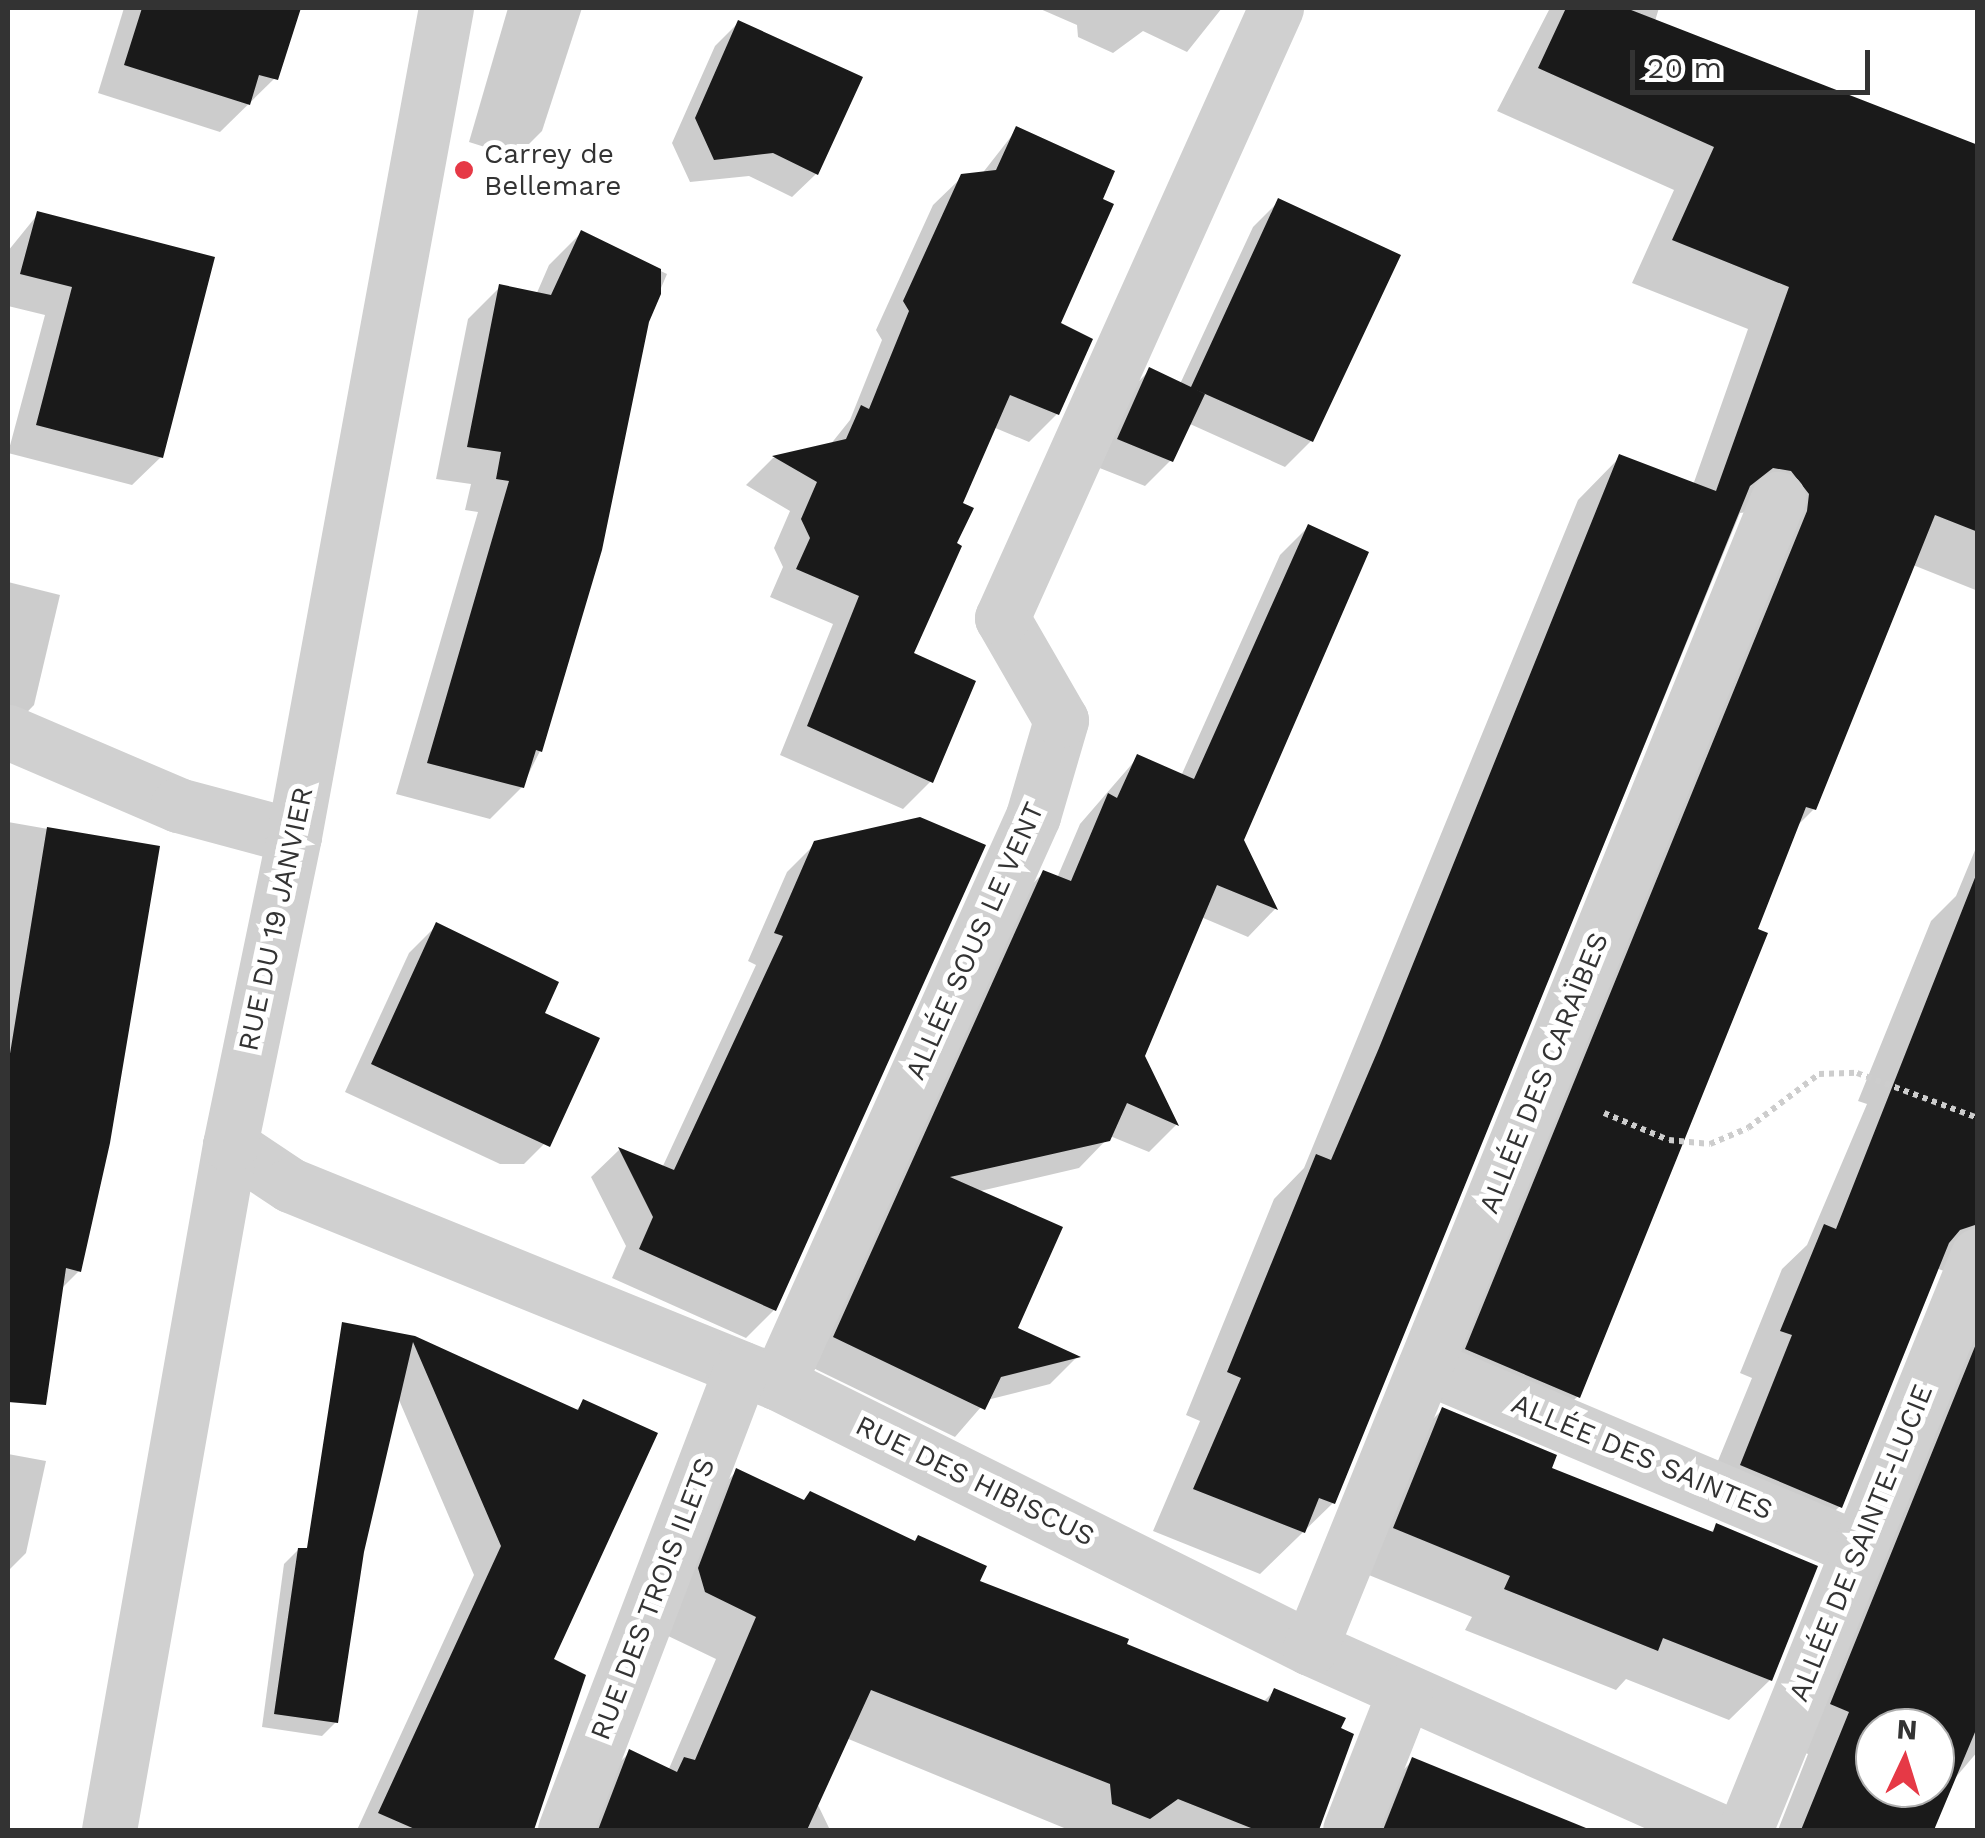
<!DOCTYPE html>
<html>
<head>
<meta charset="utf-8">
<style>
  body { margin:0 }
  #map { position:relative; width:1985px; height:1838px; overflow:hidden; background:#fff; font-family:"Work Sans",sans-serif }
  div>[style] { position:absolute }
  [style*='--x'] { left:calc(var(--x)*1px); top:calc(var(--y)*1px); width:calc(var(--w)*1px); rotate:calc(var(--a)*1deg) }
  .shadow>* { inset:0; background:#0003 }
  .building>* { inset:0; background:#1a1a1a }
  .path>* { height:6px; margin-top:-3px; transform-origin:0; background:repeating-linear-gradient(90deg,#cdcdcd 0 5px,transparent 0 10px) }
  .minor>* { height:55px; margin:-27.5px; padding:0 27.5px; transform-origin:27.5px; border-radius:27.5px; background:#d0d0d0 }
  .dots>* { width:28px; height:28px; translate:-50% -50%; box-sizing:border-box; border:5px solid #fff; border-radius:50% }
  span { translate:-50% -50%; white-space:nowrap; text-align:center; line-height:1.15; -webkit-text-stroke:10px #fff; paint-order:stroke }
  .poi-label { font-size:28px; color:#333 }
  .left { translate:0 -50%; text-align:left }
  .street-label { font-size:28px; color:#333 }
  .frame { position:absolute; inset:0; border:10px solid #333; pointer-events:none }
  .north { position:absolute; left:1855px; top:1708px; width:100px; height:100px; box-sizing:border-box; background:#fff; border:2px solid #adadad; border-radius:50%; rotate:4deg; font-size:28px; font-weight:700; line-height:40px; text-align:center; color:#333 }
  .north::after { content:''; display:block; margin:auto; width:35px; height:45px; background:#e63946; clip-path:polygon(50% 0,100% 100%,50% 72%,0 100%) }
  .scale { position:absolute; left:1630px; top:50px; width:240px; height:45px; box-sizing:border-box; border:5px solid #333; border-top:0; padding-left:12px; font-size:30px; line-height:35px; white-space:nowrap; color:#333; -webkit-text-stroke:8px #fff; paint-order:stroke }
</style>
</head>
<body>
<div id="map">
  <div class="shadow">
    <div style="clip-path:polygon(124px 8px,299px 8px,275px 78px,220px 132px,98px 93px)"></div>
    <div style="clip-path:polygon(508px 8px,582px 8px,542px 131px,516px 157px,469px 142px)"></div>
    <div style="clip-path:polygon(1038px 8px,1222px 8px,1187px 52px,1143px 31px,1113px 53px,1078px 37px,1077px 25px)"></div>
    <div style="clip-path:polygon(1550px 8px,1659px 8px,1655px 21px,1978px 148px,1978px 591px,1913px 565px,1814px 809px,1795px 828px,1578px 1396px,1536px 1438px,1425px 1392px,1748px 512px,1740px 513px,1333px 1503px,1260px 1574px,1153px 1531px,1200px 1421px,1186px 1415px,1274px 1199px,1304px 1168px,1578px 500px,1620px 457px,1693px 485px,1748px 329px,1632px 283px,1674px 190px,1497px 111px)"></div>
    <div style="clip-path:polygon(738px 23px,816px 174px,792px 197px,749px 176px,690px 182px,672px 143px,715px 46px)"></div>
    <div style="clip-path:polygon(1017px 129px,1058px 325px,1057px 414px,1029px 442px,993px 427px,960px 505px,911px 654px,931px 781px,903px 809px,780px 755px,833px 624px,770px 597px,783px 567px,774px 548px,790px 511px,746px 485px,773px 458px,830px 445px,850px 420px,882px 340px,876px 330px,933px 205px,962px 177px,981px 175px)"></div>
    <div style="clip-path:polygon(1279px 201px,1311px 441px,1285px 467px,1190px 424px,1171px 460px,1145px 486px,1092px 465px,1124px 396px,1150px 370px,1180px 384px,1253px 227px)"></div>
    <div style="clip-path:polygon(38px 214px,161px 457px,132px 485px,8px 453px,45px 315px,8px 306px,8px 251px)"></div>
    <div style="clip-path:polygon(581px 233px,667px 274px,647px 321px,540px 751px,522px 787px,490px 819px,396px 794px,478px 512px,465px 510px,471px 484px,436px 479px,468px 319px,500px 287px,536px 295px,549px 265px)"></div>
    <div style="clip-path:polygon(1308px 527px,1241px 840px,1275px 909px,1248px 937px,1201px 917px,1142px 1056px,1176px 1125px,1149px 1152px,1110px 1136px,1079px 1168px,976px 1192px,1015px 1329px,1076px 1358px,1050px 1384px,987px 1400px,955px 1437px,807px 1365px,1016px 901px,1044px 872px,1057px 878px,1080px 824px,1138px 757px,1181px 776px,1280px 555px)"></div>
    <div style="clip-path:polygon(8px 582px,60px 595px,34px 705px,8px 732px)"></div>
    <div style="clip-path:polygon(8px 822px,157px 848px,79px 1271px,60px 1290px,28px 1353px,8px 1349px)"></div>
    <div style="clip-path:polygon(816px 843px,774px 1310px,746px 1338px,612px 1278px,626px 1246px,591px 1177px,619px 1150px,662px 1168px,756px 965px,748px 961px,787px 872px)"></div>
    <div style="clip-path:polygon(evenodd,1978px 843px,1978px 1751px,1951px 1783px,1931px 1830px,1778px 1830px,1808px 1754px,1789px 1747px,1960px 1277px,1936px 1268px,1840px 1506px,1797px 1549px,1699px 1507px,1752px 1378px,1740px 1373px,1782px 1269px,1807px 1245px,1867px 1104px,1858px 1101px,1931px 921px,1956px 896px,1978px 843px,1875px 1728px,1935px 1728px,1935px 1788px,1875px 1788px,1875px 1728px)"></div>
    <div style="clip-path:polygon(437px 925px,553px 1135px,524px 1164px,500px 1164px,345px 1092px,409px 953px)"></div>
    <div style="clip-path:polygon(411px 1337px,575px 1411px,584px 1402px,551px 1660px,570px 1722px,525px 1830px,357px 1830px,474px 1575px,384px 1365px)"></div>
    <div style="clip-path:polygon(1442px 1410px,1549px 1469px,1709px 1534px,1717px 1526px,1770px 1680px,1729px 1720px,1626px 1679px,1616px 1690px,1465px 1630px,1472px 1617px,1354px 1569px,1402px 1450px)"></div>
    <div style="clip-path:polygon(8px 1454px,46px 1461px,26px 1553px,8px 1571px)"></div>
    <div style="clip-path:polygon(737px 1471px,802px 1502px,913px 1543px,918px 1538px,977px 1582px,1263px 1702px,1274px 1691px,1351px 1735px,1318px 1830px,1069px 1830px,846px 1738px,817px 1803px,830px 1830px,574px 1830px,588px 1794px,630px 1752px,668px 1771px,716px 1659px,664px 1634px,695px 1513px)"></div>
    <div style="clip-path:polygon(298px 1550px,336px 1722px,322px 1736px,262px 1727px,284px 1564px)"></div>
    <div style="clip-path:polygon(1413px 1760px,1489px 1806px,1553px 1830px,1360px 1830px,1371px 1803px)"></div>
  </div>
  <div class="building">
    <div style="clip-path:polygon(142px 8px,301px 8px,278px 80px,259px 75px,250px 105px,124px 65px)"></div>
    <div style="clip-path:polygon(1566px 8px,1626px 8px,1978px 145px,1978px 532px,1935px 515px,1816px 810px,1806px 807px,1758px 929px,1768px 933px,1580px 1398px,1465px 1349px,1807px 511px,1809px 494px,1791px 471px,1773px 468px,1750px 486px,1335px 1504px,1319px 1498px,1305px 1533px,1193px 1489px,1241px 1378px,1227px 1372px,1316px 1154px,1331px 1160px,1379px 1048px,1619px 454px,1716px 491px,1789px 287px,1672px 240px,1714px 147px,1538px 68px)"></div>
    <div style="clip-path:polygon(738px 20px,863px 77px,818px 175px,773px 153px,714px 160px,695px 118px)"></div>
    <div style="clip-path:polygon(1016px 126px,1115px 171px,1103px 199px,1114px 204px,1061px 323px,1093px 339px,1059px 415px,1010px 395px,963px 503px,974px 508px,957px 543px,962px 546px,914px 653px,976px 681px,933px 783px,807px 726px,859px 596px,796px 569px,810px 538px,801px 519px,817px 482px,772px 456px,846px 439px,861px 405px,869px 409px,909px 311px,903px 301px,961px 174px,996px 170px)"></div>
    <div style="clip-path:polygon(1278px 198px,1401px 255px,1313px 442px,1194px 389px,1205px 394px,1173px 462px,1117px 439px,1149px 367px,1191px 387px)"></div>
    <div style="clip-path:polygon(37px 211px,215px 257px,163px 458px,36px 425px,72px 287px,20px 274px)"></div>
    <div style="clip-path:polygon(581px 230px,661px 269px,661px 294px,649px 322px,602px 550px,542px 752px,536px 750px,524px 788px,427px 763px,509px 481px,496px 479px,501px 452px,467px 447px,499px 284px,551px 295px)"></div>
    <div style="clip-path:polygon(1308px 524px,1369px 552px,1244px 840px,1278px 910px,1217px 885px,1145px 1056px,1179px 1126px,1127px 1103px,1110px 1141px,950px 1177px,1063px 1227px,1018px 1328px,1081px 1357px,1001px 1377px,985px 1410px,833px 1337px,1043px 870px,1071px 881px,1108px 793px,1117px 798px,1137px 754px,1194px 779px)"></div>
    <div style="clip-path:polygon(920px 817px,986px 845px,776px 1311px,639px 1249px,653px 1217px,618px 1147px,674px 1170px,783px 936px,774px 933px,814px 841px)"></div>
    <div style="clip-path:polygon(47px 827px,160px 846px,110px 1143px,81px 1272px,66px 1268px,46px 1405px,8px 1402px,8px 1066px)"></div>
    <div style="clip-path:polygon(1978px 870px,1978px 1224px,1960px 1230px,1949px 1243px,1842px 1508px,1740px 1465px,1792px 1335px,1780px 1331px,1824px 1224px,1836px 1229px)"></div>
    <div style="clip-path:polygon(436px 922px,559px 982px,545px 1013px,600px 1038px,550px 1147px,371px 1064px)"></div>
    <div style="clip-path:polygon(342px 1322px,415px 1336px,578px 1410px,583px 1399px,658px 1433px,554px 1659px,586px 1675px,534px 1830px,417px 1830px,378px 1813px,501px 1546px,413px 1342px,364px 1552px,338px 1723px,274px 1714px,298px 1548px,307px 1548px)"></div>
    <div style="clip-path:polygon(evenodd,1978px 1339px,1978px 1725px,1934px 1830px,1801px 1830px,1849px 1712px,1830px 1704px,1978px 1339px,1875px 1728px,1935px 1728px,1935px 1788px,1875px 1788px,1875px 1728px)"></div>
    <div style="clip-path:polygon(1442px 1407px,1557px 1455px,1552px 1468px,1713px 1532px,1716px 1523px,1818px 1566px,1772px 1681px,1663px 1638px,1658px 1651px,1504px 1589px,1510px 1576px,1393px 1528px)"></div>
    <div style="clip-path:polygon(736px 1468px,804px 1500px,810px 1491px,915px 1541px,918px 1535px,987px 1566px,980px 1581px,1129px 1639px,1127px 1644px,1268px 1702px,1274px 1688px,1346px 1718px,1341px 1728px,1354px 1734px,1319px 1830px,1256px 1830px,1178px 1799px,1150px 1819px,1112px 1804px,1110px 1784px,871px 1690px,807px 1830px,598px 1830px,629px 1749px,677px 1772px,684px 1757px,695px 1760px,756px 1617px,705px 1592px,698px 1568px)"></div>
    <div style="clip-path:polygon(1412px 1757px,1586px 1828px,1586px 1830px,1383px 1830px)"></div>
  </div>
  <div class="path">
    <div style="--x:1604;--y:1113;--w:70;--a:22.6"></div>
    <div style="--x:1669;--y:1140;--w:41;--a:5.6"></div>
    <div style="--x:1710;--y:1144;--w:41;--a:-22.8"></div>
    <div style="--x:1748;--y:1128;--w:89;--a:-37.3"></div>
    <div style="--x:1819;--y:1074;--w:38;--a:-2"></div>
    <div style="--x:1857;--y:1073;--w:129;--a:20.4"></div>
  </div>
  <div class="minor">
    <div style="--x:8;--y:732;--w:185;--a:23.2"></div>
    <div style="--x:178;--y:805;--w:120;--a:15"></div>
    <div style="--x:230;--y:1145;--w:72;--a:33.7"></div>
    <div style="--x:290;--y:1185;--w:527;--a:22.08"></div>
    <div style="--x:778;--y:1383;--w:594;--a:26.48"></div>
    <div style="--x:1310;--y:1648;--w:446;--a:24.1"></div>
    <div style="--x:1425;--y:1366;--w:471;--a:22.9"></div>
    <div style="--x:778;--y:1383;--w:622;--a:-65.78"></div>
    <div style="--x:1033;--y:816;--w:100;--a:-73.7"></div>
    <div style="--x:1061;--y:720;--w:118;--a:-120"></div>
    <div style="--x:1002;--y:618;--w:669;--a:-65.81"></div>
    <div style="--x:1310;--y:1648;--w:1241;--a:-67.84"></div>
    <div style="--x:109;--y:1830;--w:696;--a:-79.98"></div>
    <div style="--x:230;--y:1145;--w:316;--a:-78.3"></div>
    <div style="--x:294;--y:836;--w:842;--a:-79.6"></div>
    <div style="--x:565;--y:1830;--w:494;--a:-69.1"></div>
    <div style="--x:1350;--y:1830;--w:149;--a:-68.4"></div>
    <div style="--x:1745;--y:1830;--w:620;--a:-67.94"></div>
  </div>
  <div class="dots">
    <div style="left:464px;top:170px;background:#e63946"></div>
  </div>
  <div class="poi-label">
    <span class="left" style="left:484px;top:170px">Carrey de<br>Bellemare</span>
  </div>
  <div class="street-label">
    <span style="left:276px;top:919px;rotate:-78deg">RUE DU 19 JANVIER</span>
    <span style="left:975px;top:941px;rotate:-66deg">ALLÉE SOUS LE VENT</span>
    <span style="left:1544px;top:1073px;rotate:-68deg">ALLÉE DES CARAÏBES</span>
    <span style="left:1642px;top:1457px;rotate:23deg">ALLÉE DES SAINTES</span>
    <span style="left:975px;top:1481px;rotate:26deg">RUE DES HIBISCUS</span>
    <span style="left:1861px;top:1543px;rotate:-68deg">ALLÉE DE SAINTE-LUCIE</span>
    <span style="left:653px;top:1599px;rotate:-69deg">RUE DES TROIS ILETS</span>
  </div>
  <div class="frame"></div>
  <div class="north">N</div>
  <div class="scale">20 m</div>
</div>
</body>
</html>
